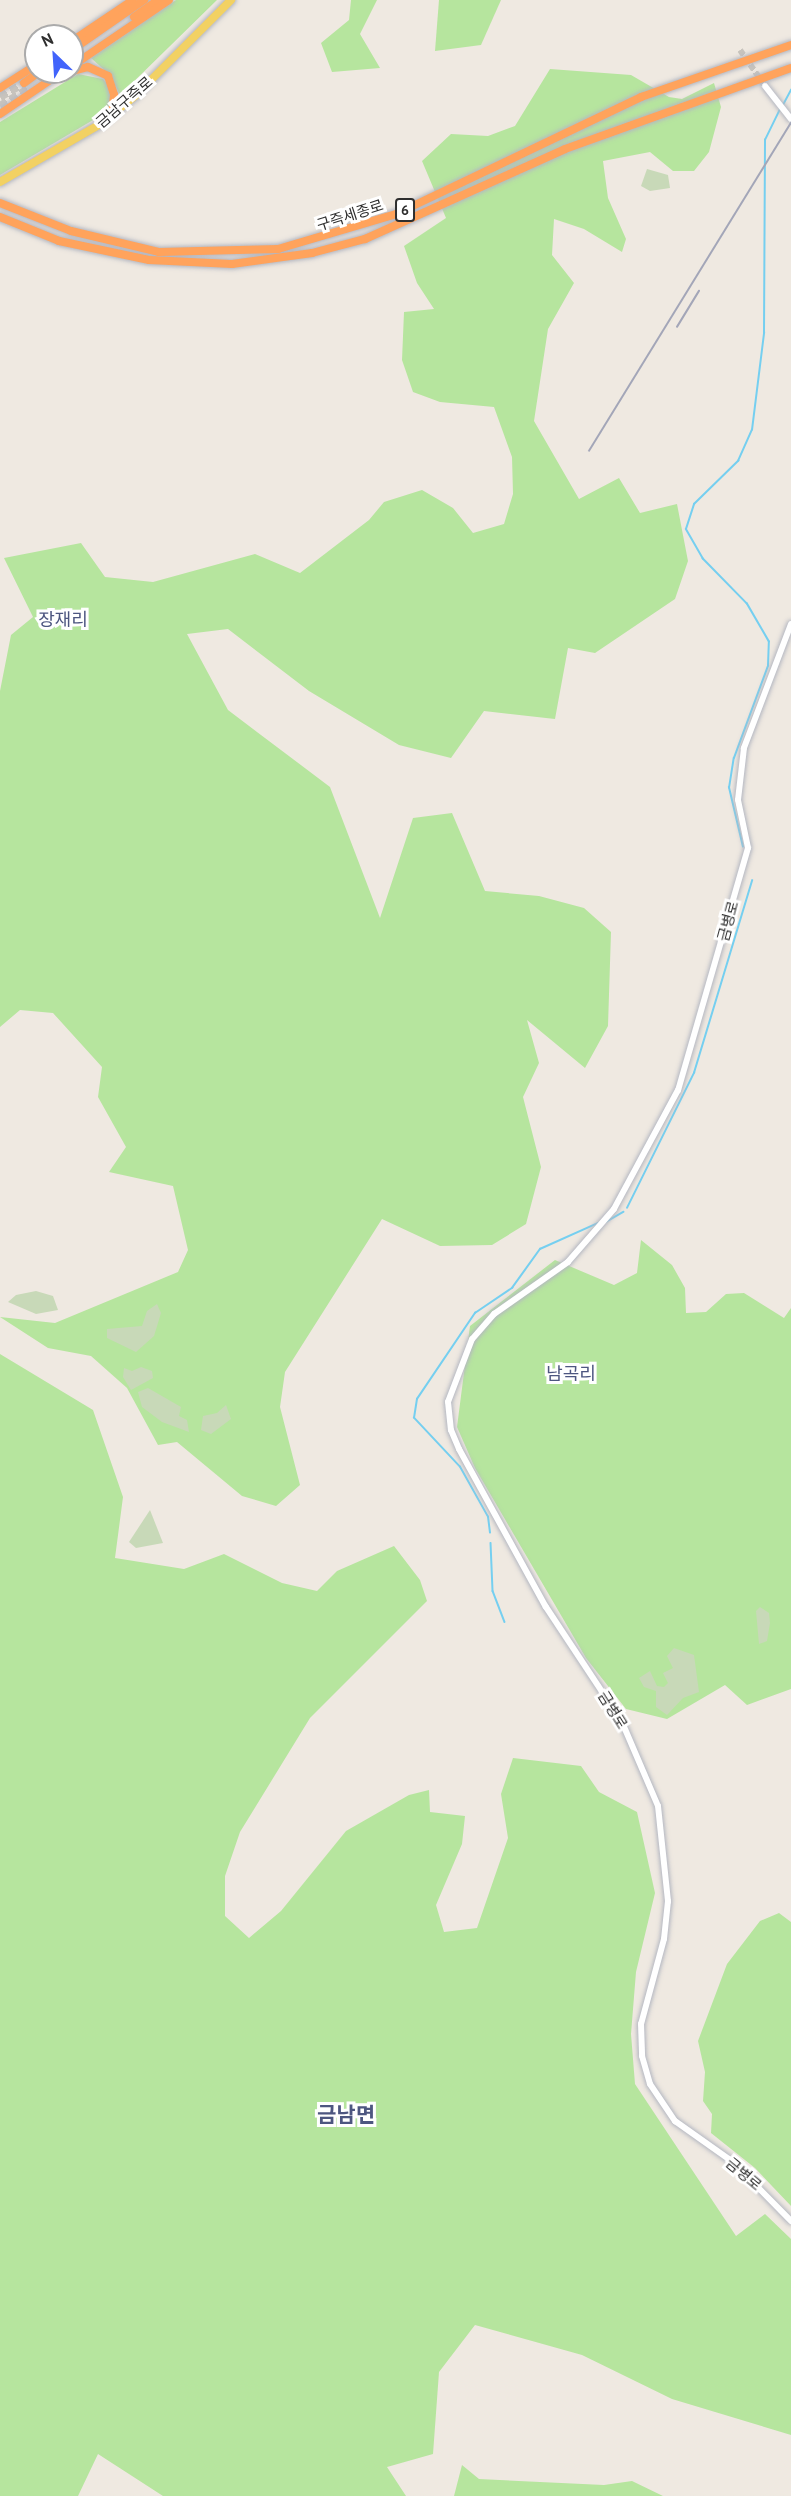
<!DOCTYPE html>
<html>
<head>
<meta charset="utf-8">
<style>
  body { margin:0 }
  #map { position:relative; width:791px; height:2496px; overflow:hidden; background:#efe9e1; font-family:"PT Sans","Noto Sans KR",sans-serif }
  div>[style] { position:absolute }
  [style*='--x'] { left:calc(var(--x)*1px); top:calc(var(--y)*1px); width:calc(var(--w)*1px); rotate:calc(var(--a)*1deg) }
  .green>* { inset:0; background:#b6e59e }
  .cemetery>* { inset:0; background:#c8d9b8 }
  .stream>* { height:1.5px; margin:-0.75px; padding:0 0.75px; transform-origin:0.75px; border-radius:0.75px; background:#75cff0 }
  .minor-tunnel>* { height:6px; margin-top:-3px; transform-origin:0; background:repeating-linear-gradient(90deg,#c8c4bd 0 6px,transparent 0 9px) }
  .highway-tunnel>* { height:8px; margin-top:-4px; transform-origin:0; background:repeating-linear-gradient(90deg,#c8c4bd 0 8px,transparent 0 12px) }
  .roads { filter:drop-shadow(0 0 2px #b4b7c1) drop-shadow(0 0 2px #b4b7c1) }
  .minor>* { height:6px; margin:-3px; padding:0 3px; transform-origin:3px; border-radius:3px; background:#fff }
  .major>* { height:8px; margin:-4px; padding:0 4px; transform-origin:4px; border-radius:4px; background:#f2d163 }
  .highway>* { height:8px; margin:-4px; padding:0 4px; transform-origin:4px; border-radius:4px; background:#ffa35c }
  .rail>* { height:1.5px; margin:-0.75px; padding:0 0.75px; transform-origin:0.75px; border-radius:0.75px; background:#a3a6b8 }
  span { translate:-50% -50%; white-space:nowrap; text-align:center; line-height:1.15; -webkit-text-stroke:6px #fff; paint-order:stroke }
  .shield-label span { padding:2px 4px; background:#fff; border:2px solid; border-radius:4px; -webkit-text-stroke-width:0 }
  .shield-label { font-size:14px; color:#2e2e2e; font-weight:700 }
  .street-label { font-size:15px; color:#2e2e2e }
  .quarter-label { font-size:18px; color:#4d5680 }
  .district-label { font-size:21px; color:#4d5680; font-weight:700 }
  .north { position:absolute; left:24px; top:24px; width:60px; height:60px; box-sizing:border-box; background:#fff; border:2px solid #ababab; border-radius:50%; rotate:335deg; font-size:16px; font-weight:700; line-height:24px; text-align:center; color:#2e2e2e }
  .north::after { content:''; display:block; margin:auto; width:21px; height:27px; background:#4264fb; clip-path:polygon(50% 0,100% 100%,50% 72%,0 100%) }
</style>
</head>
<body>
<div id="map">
  <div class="green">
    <div style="clip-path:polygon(176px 0,217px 0,120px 95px,110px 75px,91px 58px)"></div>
    <div style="clip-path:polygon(351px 0,377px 0,360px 34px,380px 68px,332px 72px,321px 43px,349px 20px)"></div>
    <div style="clip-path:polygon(439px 0,501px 0,481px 45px,435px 51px)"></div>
    <div style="clip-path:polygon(550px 69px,631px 75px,669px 97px,682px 99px,714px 83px,721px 107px,709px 152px,694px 171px,673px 171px,650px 152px,603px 161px,608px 198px,626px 239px,622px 252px,584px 229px,554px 219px,552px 255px,574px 283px,548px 329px,534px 421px,579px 499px,619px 478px,640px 513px,677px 504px,688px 561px,675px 599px,595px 653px,568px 648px,555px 719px,484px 711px,451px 758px,399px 745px,309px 691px,228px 629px,187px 634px,228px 710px,330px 787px,380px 918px,413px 818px,452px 813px,485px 891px,539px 896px,584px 908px,611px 932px,608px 1026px,585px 1068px,527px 1020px,539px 1063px,523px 1097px,541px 1167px,526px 1224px,492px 1245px,440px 1246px,382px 1219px,285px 1372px,280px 1407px,300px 1485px,276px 1506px,242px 1496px,177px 1442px,158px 1445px,127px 1388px,91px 1356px,48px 1348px,0 1317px,55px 1323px,178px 1272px,188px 1250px,173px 1186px,109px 1172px,126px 1147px,98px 1097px,102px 1067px,53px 1013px,20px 1010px,0 1027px,0 691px,11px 635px,33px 617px,4px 558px,81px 543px,105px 577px,153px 582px,255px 554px,300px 573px,369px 520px,384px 502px,422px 490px,453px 508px,473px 533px,504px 524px,513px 494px,512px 457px,494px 407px,440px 402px,413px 392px,402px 360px,404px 312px,434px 309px,417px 283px,404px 246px,446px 218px,422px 161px,451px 134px,488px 136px,515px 126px)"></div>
    <div style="clip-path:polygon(78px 74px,103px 79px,111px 89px,110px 110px,0 175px,0 122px)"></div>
    <div style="clip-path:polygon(641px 1240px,672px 1265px,685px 1288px,686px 1313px,706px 1312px,726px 1294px,744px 1293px,784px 1318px,791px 1308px,791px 1689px,747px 1705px,725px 1685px,667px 1719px,626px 1709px,586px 1658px,475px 1468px,457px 1427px,470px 1326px,555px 1260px,614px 1285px,637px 1273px)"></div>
    <div style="clip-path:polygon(0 1354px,93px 1410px,123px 1497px,115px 1558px,184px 1569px,224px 1554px,282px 1583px,317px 1591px,337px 1571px,394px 1546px,420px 1580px,427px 1601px,310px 1718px,240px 1832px,225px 1876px,225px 1916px,249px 1938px,281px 1911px,346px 1831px,409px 1795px,429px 1790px,430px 1812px,465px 1816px,462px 1844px,436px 1905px,444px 1932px,477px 1928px,508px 1838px,501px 1794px,513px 1758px,581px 1766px,599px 1792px,637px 1812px,655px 1893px,636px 1972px,631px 2034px,635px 2084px,736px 2236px,765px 2214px,791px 2239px,791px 2435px,672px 2399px,582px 2355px,475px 2325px,439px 2372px,433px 2454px,387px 2467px,406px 2496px,163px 2496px,98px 2454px,78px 2496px,0 2496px)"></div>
    <div style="clip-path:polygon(779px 1913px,791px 1922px,791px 2206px,755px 2168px,711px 2133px,712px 2114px,703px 2101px,705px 2072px,698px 2041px,727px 1964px,760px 1921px)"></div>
    <div style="clip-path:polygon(462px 2465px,479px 2479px,604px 2485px,632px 2481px,663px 2496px,454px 2496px)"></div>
  </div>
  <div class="cemetery">
    <div style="clip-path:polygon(647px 169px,668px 175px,670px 188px,650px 191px,641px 186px)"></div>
    <div style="clip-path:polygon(36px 1291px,53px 1296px,58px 1310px,36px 1314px,8px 1302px,16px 1295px)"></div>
    <div style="clip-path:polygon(157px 1304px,161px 1313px,154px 1336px,136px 1352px,107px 1338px,107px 1329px,142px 1326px,147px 1311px)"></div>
    <div style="clip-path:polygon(141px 1367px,152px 1371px,153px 1378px,131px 1390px,123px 1377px,124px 1368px,132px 1371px)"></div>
    <div style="clip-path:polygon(148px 1388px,181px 1407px,179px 1416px,187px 1420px,189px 1432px,162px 1422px,142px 1407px,138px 1392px)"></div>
    <div style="clip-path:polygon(226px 1405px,231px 1419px,211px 1434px,201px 1430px,203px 1416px,217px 1413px)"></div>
    <div style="clip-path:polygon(150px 1510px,163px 1543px,136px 1548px,129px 1542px)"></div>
    <div style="clip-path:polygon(760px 1607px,769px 1613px,770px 1623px,767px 1641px,759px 1644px,756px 1611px)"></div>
    <div style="clip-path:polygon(674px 1648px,694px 1655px,699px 1692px,683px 1698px,667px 1715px,656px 1707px,656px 1691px,644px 1687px,639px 1678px,650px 1671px,657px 1686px,664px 1687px,668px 1683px,663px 1673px,673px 1668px,667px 1656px)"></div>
  </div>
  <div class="stream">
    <div style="--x:783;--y:105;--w:17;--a:-62"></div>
    <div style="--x:743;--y:847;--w:61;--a:-103.3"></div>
    <div style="--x:729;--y:788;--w:30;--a:-81"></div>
    <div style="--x:734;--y:758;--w:98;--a:-69.7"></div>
    <div style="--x:768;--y:666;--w:24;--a:-88"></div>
    <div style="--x:769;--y:642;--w:44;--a:-120.1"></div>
    <div style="--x:747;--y:604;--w:63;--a:-134.4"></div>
    <div style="--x:703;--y:559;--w:34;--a:-120"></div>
    <div style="--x:686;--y:529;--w:26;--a:-72"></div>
    <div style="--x:694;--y:504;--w:62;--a:-44.3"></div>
    <div style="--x:738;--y:461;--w:34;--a:-66"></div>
    <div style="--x:752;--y:430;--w:98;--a:-82.9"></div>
    <div style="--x:764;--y:333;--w:193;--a:-89.7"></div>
    <div style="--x:765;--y:140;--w:34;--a:-64"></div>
    <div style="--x:627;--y:1208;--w:151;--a:-63.6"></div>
    <div style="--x:694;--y:1073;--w:201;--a:-73.2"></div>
    <div style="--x:606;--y:1222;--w:20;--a:-30"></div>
    <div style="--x:490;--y:1533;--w:16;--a:-97"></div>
    <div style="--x:488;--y:1517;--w:57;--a:-119.2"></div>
    <div style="--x:460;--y:1467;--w:67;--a:-133.2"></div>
    <div style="--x:414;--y:1418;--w:19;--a:-81"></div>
    <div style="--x:417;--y:1399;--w:104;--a:-56"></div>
    <div style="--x:475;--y:1313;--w:45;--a:-34"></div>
    <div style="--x:512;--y:1288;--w:48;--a:-54.3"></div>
    <div style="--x:540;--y:1249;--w:64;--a:-24.1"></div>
    <div style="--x:491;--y:1543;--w:48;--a:87.6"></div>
    <div style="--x:493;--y:1591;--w:33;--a:69"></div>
  </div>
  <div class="minor-tunnel">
    <div style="--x:740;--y:50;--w:44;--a:55.2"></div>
  </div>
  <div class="highway-tunnel">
    <div style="--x:0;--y:97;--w:28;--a:-30"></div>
    <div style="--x:0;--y:106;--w:33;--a:-31"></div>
  </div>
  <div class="roads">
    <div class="minor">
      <div style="--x:765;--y:86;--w:42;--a:51.8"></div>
      <div style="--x:791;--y:624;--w:133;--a:110.8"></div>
      <div style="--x:744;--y:748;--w:52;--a:96.6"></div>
      <div style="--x:738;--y:800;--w:49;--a:78.2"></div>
      <div style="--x:748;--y:848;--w:252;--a:106.1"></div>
      <div style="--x:678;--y:1090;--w:135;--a:118.3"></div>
      <div style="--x:614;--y:1209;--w:70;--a:131"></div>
      <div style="--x:568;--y:1262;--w:90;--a:144.9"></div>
      <div style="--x:494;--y:1314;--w:33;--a:131"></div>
      <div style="--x:472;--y:1339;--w:67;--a:110.9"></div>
      <div style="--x:448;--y:1402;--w:28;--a:84"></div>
      <div style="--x:451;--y:1430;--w:21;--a:67"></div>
      <div style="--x:459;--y:1449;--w:180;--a:61.2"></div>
      <div style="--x:546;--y:1607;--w:138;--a:56.5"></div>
      <div style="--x:622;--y:1722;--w:91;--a:66.8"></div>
      <div style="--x:658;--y:1806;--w:96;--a:84"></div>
      <div style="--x:668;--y:1901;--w:38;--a:96"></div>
      <div style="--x:664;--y:1939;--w:88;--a:105.1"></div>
      <div style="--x:641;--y:2024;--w:32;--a:88"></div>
      <div style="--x:642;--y:2056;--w:29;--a:74"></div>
      <div style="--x:650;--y:2084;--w:45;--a:56"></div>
      <div style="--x:675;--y:2121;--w:71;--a:35.3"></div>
      <div style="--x:733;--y:2162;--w:83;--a:45.5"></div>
    </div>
    <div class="major">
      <div style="--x:0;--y:182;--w:118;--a:-30"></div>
      <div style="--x:102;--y:123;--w:43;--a:-39.3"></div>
      <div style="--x:135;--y:96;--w:136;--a:-45"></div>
    </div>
    <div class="highway">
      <div style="--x:134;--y:17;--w:29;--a:-35"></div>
      <div style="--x:72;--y:41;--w:73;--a:-33.9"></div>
      <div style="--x:72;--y:50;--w:88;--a:-34.8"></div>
      <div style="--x:72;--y:66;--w:117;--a:-34.2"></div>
      <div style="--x:72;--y:71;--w:16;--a:-14"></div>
      <div style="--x:88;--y:67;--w:22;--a:24"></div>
      <div style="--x:108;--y:76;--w:20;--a:72"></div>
      <div style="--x:114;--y:95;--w:20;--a:96"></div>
      <div style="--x:24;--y:83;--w:19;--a:-36"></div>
      <div style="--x:0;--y:88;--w:43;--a:-32.6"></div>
      <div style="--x:0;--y:114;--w:75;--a:-34.1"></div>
      <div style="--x:0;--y:203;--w:76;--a:21.5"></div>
      <div style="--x:71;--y:231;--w:90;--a:13.4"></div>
      <div style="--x:159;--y:252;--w:119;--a:-1.4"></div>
      <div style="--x:278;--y:249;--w:123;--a:-16.5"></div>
      <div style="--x:396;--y:214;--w:272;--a:-25.5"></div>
      <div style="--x:641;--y:97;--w:159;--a:-19.1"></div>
      <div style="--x:0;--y:217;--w:64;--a:22.1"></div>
      <div style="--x:59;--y:241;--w:92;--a:11.9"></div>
      <div style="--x:149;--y:260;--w:83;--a:2.8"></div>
      <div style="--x:232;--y:264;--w:81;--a:-7.8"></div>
      <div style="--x:312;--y:253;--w:55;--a:-14.8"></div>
      <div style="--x:365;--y:239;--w:219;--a:-24.2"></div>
      <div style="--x:565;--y:149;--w:240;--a:-19.7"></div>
    </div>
  </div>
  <div class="rail">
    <div style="--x:677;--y:327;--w:42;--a:-58.6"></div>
    <div style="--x:589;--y:451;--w:385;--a:-58.4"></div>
  </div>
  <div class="shield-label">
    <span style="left:405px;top:210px">6</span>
  </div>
  <div class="street-label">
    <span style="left:124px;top:102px;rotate:-41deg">금남구즉로</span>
    <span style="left:350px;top:215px;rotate:-18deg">구즉세종로</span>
    <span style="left:728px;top:921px;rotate:-75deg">금병로</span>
    <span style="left:613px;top:1710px;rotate:58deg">금병로</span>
    <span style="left:744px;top:2174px;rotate:40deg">금병로</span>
  </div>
  <div class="quarter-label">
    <span style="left:63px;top:620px">장재리</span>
    <span style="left:571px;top:1374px">남곡리</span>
  </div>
  <div class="district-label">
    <span style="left:346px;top:2115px">금남면</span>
  </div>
  <div class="north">N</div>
</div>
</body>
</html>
